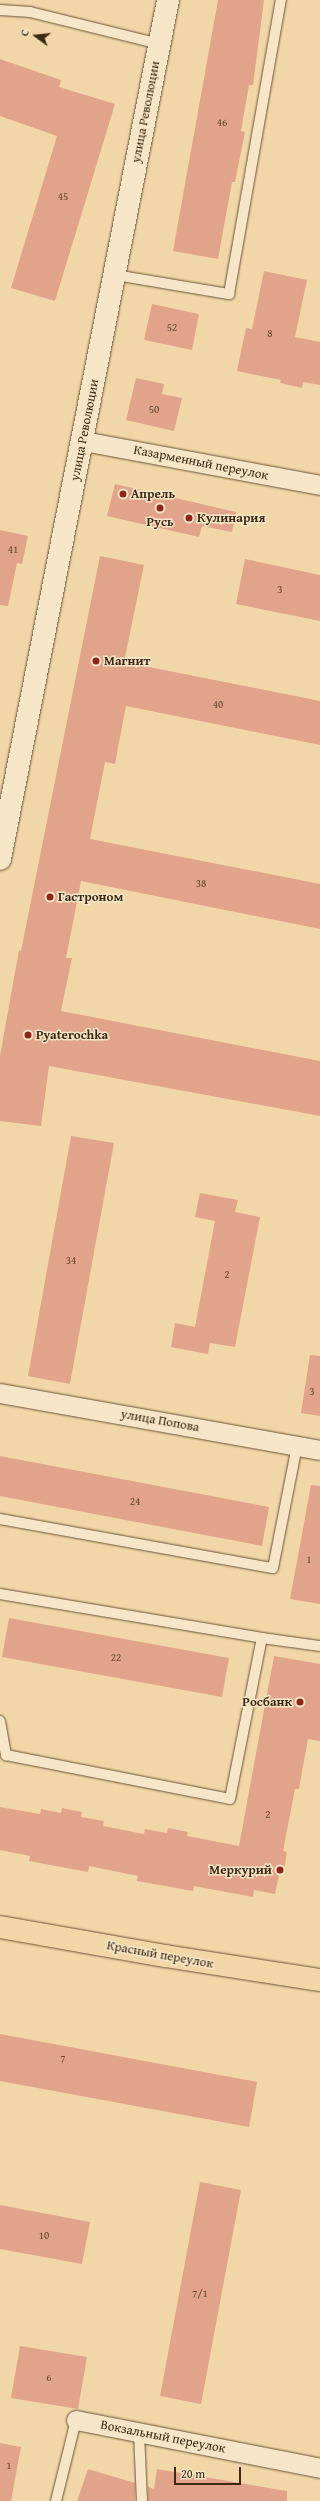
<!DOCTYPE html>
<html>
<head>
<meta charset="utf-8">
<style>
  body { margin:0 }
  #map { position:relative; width:320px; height:2501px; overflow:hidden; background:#f1d7a8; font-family:"Gentium Book Plus",serif }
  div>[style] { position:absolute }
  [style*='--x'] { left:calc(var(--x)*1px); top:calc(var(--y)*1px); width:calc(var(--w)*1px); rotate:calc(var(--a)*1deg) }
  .building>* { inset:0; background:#e2a38b }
  .roads { filter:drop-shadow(0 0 1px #6a5438) drop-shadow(0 0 1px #6a5438) }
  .service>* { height:10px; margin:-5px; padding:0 5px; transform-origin:5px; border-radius:5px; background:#f6e5c6 }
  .minor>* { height:19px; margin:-9.5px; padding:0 9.5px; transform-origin:9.5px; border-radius:9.5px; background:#f6e5c6 }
  .secondary>* { height:22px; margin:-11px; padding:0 11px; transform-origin:11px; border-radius:11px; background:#f6e5c6 }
  .primary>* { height:22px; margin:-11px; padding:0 11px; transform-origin:11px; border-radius:11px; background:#f1d7a8 }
  .dots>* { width:11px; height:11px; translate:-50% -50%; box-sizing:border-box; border:2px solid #f6e5c6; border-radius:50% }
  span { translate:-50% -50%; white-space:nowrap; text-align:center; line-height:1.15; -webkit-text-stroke:3px #f6e5c6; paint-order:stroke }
  .number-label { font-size:11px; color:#664831 }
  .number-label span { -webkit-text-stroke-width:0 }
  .street-label { font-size:13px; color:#3d2913 }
  .poi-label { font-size:13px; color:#3d2913; font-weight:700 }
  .left { translate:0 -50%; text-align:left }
  .right { translate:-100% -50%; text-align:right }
  .north { position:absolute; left:16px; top:16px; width:40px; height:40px; -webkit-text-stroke:3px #f6e5c6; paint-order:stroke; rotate:285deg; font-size:11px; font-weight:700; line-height:16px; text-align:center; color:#3d2913 }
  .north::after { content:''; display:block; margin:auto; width:14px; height:18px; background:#3d2913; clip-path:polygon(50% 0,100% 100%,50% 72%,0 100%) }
  .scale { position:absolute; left:174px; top:2467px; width:67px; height:18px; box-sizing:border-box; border:2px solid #3d2913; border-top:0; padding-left:5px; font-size:12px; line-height:14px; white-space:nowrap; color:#3d2913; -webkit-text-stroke:3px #f6e5c6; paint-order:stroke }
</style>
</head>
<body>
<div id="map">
  <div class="building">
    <div style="clip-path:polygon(218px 0,264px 0,253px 85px,249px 85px,241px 131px,245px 132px,235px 182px,232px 182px,218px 259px,173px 251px)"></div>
    <div style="clip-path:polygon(0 59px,61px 80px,59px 87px,115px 104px,55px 301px,11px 288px,57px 136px,0 116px)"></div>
    <div style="clip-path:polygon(264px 271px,307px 280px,295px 337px,320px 342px,320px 385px,303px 382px,302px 388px,280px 383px,281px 380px,237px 371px,246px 328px,252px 329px)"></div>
    <div style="clip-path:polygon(152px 304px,199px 314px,192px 350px,144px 340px)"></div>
    <div style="clip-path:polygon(136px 378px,164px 384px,162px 394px,182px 398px,174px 431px,126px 420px)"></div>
    <div style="clip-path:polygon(115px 484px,236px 512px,232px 532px,202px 526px,199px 537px,107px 516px)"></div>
    <div style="clip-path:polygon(0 530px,28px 536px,22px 564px,17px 563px,8px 606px,0 605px)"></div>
    <div style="clip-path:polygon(100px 556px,144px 565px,124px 662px,320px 701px,320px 745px,126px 706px,115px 764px,105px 762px,90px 839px,320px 884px,320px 929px,81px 881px,66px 958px,72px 958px,61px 1011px,320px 1061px,320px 1116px,49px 1066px,41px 1126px,0 1121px,0 1056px,19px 950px,21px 951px)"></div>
    <div style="clip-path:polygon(245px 559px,320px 575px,320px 621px,236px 604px)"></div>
    <div style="clip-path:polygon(71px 1136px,114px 1143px,70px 1384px,28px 1376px)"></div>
    <div style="clip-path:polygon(200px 1193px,238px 1200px,235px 1212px,260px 1217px,235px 1347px,210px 1343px,208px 1354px,171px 1347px,175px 1323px,195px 1327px,215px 1221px,195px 1217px)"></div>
    <div style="clip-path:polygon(310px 1355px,320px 1356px,320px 1416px,301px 1413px)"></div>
    <div style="clip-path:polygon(0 1456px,269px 1507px,262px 1546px,0 1496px)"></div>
    <div style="clip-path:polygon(311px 1485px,320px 1486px,320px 1604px,290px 1599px)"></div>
    <div style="clip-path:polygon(9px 1618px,229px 1658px,222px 1697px,2px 1657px)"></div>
    <div style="clip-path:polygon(274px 1656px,320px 1664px,320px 1741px,308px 1739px,299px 1789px,295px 1789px,283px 1851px,287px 1852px,284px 1871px,280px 1870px,275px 1894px,254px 1890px,253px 1897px,194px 1886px,193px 1891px,137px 1881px,138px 1876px,89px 1866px,88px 1872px,29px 1861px,30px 1856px,0 1850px,0 1807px,40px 1814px,41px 1809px,61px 1813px,62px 1808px,82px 1812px,81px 1817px,104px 1821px,103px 1826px,144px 1834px,145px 1829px,167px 1833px,168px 1828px,188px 1832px,187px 1836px,239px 1846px)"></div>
    <div style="clip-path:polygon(0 2034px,257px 2082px,249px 2127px,0 2081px)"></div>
    <div style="clip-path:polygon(200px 2182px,241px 2190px,201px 2404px,160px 2396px)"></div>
    <div style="clip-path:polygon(0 2205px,90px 2222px,82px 2264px,0 2249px)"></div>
    <div style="clip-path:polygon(20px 2346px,87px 2357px,78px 2409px,11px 2398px)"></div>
    <div style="clip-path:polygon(0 2443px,21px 2447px,11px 2501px,0 2501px)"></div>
    <div style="clip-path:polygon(88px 2469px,135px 2483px,135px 2501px,77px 2501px)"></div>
    <div style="clip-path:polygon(157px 2469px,287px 2491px,287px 2501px,148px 2501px,148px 2487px,154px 2489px)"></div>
  </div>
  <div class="roads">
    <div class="service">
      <div style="--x:0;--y:10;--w:30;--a:4"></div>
      <div style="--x:30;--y:12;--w:133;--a:13.9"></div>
      <div style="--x:115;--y:275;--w:116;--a:9.5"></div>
      <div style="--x:229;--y:294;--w:299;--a:-80"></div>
      <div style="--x:0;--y:1519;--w:277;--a:10.2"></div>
      <div style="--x:273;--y:1568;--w:124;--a:-78.9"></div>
      <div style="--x:0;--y:1594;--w:266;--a:9.5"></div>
      <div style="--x:0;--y:1721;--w:35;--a:80"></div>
      <div style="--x:6;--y:1755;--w:228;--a:11.1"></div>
      <div style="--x:230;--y:1799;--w:164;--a:-78.8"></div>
      <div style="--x:262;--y:1638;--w:59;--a:7.9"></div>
      <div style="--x:139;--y:2433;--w:68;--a:87.5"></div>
      <div style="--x:56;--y:2501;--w:83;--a:-76.1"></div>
    </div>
    <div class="minor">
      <div style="--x:83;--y:441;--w:241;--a:10.5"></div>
      <div style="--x:0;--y:1393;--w:325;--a:10.1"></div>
      <div style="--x:76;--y:2420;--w:249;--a:11.1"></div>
    </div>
    <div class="secondary">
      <div style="--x:0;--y:859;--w:875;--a:-78.93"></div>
    </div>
    <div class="primary">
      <div style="--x:0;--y:1927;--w:168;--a:10"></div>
      <div style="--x:165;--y:1956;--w:157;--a:8.8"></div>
    </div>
  </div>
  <div class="dots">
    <div style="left:123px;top:494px;background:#8f2418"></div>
    <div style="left:160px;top:508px;background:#8f2418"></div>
    <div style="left:189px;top:518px;background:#8f2418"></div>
    <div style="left:96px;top:661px;background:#8f2418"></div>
    <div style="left:50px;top:897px;background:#8f2418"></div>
    <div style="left:28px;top:1035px;background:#8f2418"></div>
    <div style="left:300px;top:1702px;background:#8f2418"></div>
    <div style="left:280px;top:1870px;background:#8f2418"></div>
  </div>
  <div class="number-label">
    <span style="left:222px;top:122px">46</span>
    <span style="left:63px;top:196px">45</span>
    <span style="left:172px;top:327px">52</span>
    <span style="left:270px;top:333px">8</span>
    <span style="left:154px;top:409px">50</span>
    <span style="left:13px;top:549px">41</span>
    <span style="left:280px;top:589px">3</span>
    <span style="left:218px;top:704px">40</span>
    <span style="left:201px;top:883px">38</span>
    <span style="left:71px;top:1260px">34</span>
    <span style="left:227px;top:1274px">2</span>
    <span style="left:312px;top:1391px">3</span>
    <span style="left:135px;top:1501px">24</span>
    <span style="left:309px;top:1559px">1</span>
    <span style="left:116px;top:1657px">22</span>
    <span style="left:268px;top:1814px">2</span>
    <span style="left:63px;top:2058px">7</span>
    <span style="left:44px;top:2235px">10</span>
    <span style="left:200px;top:2293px">7/1</span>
    <span style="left:49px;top:2377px">6</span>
    <span style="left:9px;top:2465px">1</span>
  </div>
  <div class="street-label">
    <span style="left:146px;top:112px;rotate:-79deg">улица Революции</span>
    <span style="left:85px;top:430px;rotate:-79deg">улица Революции</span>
    <span style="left:201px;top:463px;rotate:11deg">Казарменный переулок</span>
    <span style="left:160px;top:1421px;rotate:10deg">улица Попова</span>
    <span style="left:160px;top:1955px;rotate:10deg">Красный переулок</span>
    <span style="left:163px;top:2437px;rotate:11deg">Вокзальный переулок</span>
  </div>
  <div class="poi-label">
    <span class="left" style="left:131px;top:494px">Апрель</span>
    <span class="left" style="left:197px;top:518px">Кулинария</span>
    <span style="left:160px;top:522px">Русь</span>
    <span class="left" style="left:104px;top:661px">Магнит</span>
    <span class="left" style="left:58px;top:897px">Гастроном</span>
    <span class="left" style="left:36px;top:1035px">Pyaterochka</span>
    <span class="right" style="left:292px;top:1702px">Росбанк</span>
    <span class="right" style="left:272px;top:1870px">Меркурий</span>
  </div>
  <div class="north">С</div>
  <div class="scale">20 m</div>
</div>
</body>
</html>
